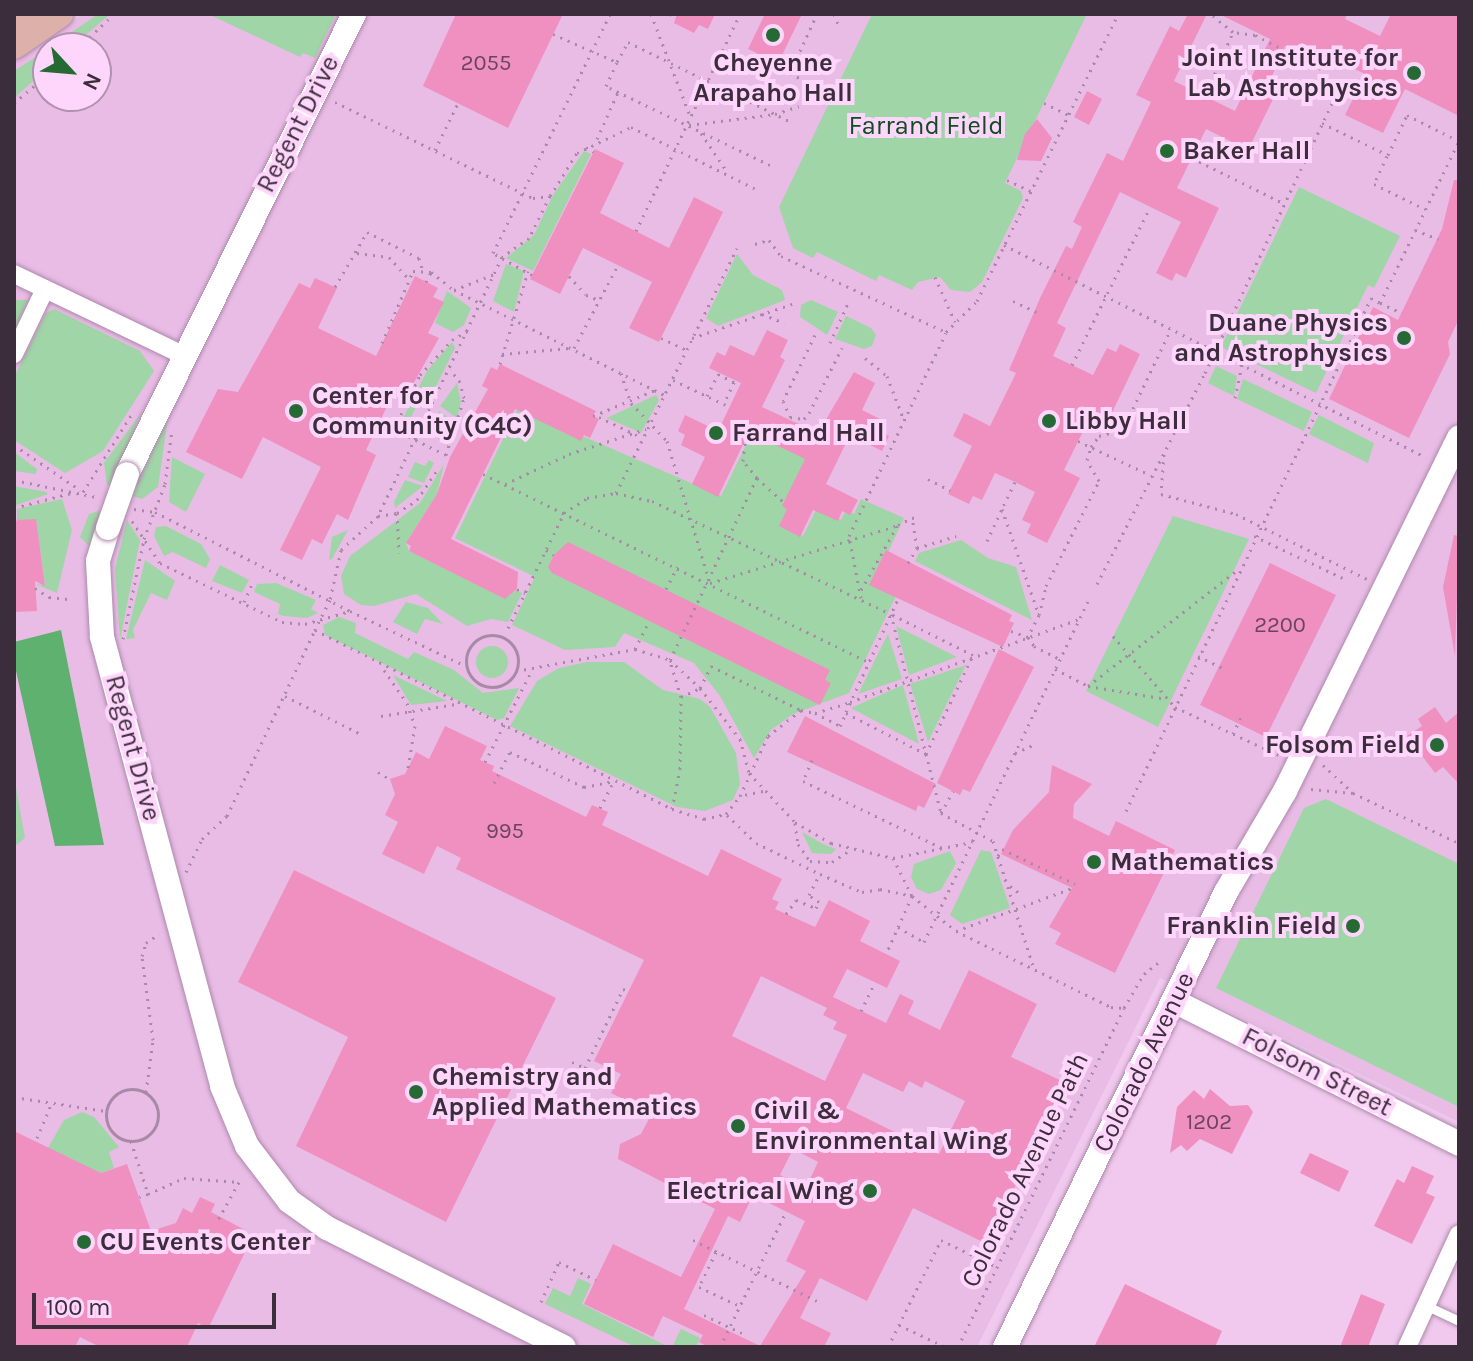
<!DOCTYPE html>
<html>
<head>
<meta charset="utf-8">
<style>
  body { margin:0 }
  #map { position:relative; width:1473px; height:1361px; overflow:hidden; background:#f1c9ee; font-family:Karla,sans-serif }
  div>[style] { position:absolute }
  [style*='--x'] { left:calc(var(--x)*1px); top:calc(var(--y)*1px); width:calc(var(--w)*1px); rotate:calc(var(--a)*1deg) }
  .built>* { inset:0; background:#e9bce6 }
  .green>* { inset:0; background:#a0d5a7 }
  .round { border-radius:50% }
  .forest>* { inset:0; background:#5eb16e }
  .building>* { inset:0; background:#ef90c1 }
  .path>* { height:3px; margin-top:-1.5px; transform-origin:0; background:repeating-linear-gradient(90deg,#a88aa6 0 2px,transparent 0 8px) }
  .path>.ring { margin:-1.5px; padding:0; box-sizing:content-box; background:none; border:3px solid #a88aa6; border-radius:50% }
  .roads { filter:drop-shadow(0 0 2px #ad88ab) drop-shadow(0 0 2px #ad88ab) }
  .lane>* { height:9px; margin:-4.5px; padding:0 4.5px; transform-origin:4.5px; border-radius:4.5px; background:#fff }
  .street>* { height:18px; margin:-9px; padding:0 9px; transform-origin:9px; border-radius:9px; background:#fff }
  .secondary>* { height:24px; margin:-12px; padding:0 12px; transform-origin:12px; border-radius:12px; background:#fff }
  .primary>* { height:28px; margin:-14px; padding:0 14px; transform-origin:14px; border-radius:14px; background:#ddb0aa }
  .bridges { filter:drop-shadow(0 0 2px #ad88ab) drop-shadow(0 0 2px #ad88ab) }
  .secondary-bridge>* { height:24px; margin:-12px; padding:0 12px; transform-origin:12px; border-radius:12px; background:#fff }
  .dots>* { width:22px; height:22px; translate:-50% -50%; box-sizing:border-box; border:4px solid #fed6fb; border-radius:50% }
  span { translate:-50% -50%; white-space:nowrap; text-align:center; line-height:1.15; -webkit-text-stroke:8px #fed6fb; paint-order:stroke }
  .number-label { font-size:22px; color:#69465d }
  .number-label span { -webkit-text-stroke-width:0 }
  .poi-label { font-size:26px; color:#3c2d3c; font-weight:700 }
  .right { translate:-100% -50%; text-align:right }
  .left { translate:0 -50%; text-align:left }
  .street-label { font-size:26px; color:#3c2d3c }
  .park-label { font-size:26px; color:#0f4c20 }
  .frame { position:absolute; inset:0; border:16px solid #3c2d3c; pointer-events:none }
  .north { position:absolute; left:32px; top:32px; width:80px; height:80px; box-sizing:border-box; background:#fed6fb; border:2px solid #b092af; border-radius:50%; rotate:116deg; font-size:22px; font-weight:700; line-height:32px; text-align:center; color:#3c2d3c }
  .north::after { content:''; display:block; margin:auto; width:28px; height:36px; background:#256a35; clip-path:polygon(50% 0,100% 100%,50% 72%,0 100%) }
  .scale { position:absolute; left:32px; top:1293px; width:244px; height:36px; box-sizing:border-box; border:4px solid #3c2d3c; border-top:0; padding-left:10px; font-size:24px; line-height:28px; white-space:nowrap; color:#3c2d3c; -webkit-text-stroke:6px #fed6fb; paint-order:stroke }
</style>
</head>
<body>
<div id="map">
  <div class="built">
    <div style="clip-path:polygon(evenodd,83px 14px,1459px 14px,1459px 1122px,1160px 978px,977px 1347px,14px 1347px,14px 61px,83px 14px,48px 48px,96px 48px,96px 96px,48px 96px,48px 48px)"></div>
  </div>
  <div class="green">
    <div style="clip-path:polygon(98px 14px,110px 14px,71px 48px,49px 48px)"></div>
    <div style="clip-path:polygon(208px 14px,336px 14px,315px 58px,303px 53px,300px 57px)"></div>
    <div style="clip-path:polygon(872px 14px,1087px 14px,1005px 183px,1021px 191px,1023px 198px,982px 282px,970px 292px,951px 290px,940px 277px,918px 282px,912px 290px,879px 275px,876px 281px,817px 252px,813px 258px,793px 248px,779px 207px)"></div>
    <div style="clip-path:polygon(48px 49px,48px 68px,14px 98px,14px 71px)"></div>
    <div style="clip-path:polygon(584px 151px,591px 154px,533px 271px,506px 258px,534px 235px,553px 195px)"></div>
    <div style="clip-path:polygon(1299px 187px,1400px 236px,1374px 288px,1368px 285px,1316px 393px,1221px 347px)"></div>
    <div style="clip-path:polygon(737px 254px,753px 275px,782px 290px,785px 300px,718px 326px,706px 318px)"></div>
    <div style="clip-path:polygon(506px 264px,524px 271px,514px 312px,493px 301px)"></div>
    <div style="clip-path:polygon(447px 291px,471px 308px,464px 325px,453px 332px,435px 323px)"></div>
    <div style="clip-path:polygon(14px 300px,28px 300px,14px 332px)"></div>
    <div style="clip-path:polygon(811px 300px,838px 312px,827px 335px,800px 317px,801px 305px)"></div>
    <div style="clip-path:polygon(54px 309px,140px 351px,154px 371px,103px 451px,65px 473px,14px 440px,14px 377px,46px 313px)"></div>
    <div style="clip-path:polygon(846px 316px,871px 328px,876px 335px,872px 346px,864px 349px,835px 339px)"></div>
    <div style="clip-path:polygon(452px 342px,455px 348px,428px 402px,418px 403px,408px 424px,401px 422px,427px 371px)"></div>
    <div style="clip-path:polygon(1216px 366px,1237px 376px,1234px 396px,1208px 383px)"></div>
    <div style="clip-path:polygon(1243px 379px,1312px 412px,1304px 431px,1237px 399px)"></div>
    <div style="clip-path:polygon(457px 383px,461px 402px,457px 418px,440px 406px)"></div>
    <div style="clip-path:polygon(656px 395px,659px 400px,641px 433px,607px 418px)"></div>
    <div style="clip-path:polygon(518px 408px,721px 496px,753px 431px,808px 458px,782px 525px,803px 536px,817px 508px,841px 520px,846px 510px,854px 514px,861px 499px,904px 518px,873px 584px,896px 596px,849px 693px,793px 714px,771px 730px,754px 758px,720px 696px,694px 663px,624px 633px,615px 647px,565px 650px,512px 625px,535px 577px,455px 538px)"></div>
    <div style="clip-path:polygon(439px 411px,453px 421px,443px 441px,438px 439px,441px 432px,431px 427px)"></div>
    <div style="clip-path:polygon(141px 413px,111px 485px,107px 485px,104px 463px)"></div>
    <div style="clip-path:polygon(1319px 415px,1374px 443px,1368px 463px,1309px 434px)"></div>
    <div style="clip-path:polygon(168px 418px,158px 487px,142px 499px,132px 496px)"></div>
    <div style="clip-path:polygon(14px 452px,37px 469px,36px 474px,14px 471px)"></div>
    <div style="clip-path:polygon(172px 457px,205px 474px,186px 512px,169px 502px)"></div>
    <div style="clip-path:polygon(429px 460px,434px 463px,424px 483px,408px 477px,415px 462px,425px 466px)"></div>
    <div style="clip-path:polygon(444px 464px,437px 494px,406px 543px,409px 551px,505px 598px,517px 590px,522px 593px,508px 622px,491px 619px,467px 626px,416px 594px,374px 606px,361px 605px,344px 594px,341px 576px,350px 556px,420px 503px)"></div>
    <div style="clip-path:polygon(405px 480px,423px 486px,395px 508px,394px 502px)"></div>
    <div style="clip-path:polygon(14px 486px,46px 492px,48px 494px,14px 506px)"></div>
    <div style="clip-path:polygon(62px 499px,72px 530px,57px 593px,35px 584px,45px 585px,36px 520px,17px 520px,17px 509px)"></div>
    <div style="clip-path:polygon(99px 511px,100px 512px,92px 549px,80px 537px,89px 514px)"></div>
    <div style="clip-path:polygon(1173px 516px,1249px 539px,1158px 727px,1086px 691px)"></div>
    <div style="clip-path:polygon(127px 520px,140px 540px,120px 640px,115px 569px)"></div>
    <div style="clip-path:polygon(166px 526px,201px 544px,210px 559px,206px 568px,173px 552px,164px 556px,154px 536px,156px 527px)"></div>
    <div style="clip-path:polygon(348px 530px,332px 559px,329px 560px,332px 537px)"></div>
    <div style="clip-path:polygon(961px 540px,988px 558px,1016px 567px,1032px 620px,915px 561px,919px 553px)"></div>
    <div style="clip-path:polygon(145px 560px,175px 581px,167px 600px,151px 593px,133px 630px,135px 638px,126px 639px)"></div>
    <div style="clip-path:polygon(220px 565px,249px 580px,242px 593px,212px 581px)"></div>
    <div style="clip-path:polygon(276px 583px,316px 600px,311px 609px,318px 613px,307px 618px,284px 616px,278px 614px,280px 604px,254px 592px,257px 584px)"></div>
    <div style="clip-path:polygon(406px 602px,428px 608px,443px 624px,425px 619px,417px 634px,393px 622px)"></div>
    <div style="clip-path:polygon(339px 617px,356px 623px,355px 633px,408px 659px,414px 652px,454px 670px,483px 693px,519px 688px,504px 718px,497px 720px,325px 635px,323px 625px)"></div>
    <div style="clip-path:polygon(896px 626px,957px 657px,909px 675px)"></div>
    <div style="clip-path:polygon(888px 634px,902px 679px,858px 694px)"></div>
    <div class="round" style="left:476px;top:646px;width:32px;height:32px"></div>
    <div style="clip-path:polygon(587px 662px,624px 662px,663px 690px,700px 699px,710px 707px,736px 753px,740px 784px,733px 800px,705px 811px,677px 807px,510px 726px,537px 681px,559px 668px)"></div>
    <div style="clip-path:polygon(966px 665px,928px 742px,910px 684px)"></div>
    <div style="clip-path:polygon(393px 675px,447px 701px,411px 705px)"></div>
    <div style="clip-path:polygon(903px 685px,919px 744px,851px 708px)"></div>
    <div style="clip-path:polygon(16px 788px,25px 838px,14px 847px,14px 793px)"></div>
    <div style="clip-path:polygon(1326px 799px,1459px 864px,1459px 1107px,1216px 988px,1304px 808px)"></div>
    <div style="clip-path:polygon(802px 832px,823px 844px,836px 849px,831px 854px,812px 853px)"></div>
    <div style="clip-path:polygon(981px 850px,991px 852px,1010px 908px,962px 924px,950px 915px)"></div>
    <div style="clip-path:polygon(950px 851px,956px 863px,941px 890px,929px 894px,917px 889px,911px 877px,914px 864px)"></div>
    <div style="clip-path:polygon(82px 1112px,94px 1117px,119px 1147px,109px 1152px,114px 1168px,101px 1173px,48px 1148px,64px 1120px)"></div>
    <div style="clip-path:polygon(578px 1278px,591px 1284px,582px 1304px,669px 1347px,635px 1347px,545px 1304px,553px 1288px,570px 1296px)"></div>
    <div style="clip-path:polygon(681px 1329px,700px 1338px,696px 1347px,672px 1347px)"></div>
  </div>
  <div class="forest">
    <div style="clip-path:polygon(61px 630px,104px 845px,55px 846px,14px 662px,14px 642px)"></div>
  </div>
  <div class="building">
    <div style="clip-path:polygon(456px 14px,563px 14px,508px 128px,423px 86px)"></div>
    <div style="clip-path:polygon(677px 14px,715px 14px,708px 29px,699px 25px,694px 33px,674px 23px)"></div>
    <div style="clip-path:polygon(765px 14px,802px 14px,774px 72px,753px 61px,757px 53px,748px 49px)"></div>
    <div style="clip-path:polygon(1188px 14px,1207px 14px,1174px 81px,1235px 111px,1270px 39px,1219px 14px,1347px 14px,1345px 19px,1380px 36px,1391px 14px,1459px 14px,1459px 116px,1405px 89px,1383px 133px,1345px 115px,1365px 74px,1327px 55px,1323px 64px,1285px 46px,1272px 76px,1282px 81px,1248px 150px,1206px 129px,1177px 188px,1219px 208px,1186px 278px,1176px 273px,1172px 281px,1156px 273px,1181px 222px,1120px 192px,1057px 323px,1066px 328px,1053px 356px,1093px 375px,1107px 348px,1116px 352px,1120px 344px,1140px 354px,1109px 419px,1093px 411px,1064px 470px,1080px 478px,1047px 543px,1027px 533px,1031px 524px,1022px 520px,1035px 492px,1015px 482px,995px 473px,982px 500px,973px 496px,969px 504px,948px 494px,972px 446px,953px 436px,964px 413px,990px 426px,1016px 373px,1009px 370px,1041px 296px,1066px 246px,1072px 249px,1082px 227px,1073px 222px,1107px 153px,1123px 161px,1151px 102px,1136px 95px,1170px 26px,1179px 31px)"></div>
    <div style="clip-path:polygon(1087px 91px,1102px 99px,1089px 125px,1074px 117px)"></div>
    <div style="clip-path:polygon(1037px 119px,1052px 138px,1041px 161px,1017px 160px,1025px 134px)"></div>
    <div style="clip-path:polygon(595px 149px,624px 163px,600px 213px,669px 248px,694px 197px,723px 212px,659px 342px,629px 328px,652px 282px,583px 248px,560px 294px,530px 279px)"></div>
    <div style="clip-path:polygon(1454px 180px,1459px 180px,1459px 319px,1448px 342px,1450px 354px,1409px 438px,1329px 399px,1373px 307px,1398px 320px,1442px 229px)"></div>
    <div style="clip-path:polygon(415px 276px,438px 288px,433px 297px,444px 302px,428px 333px,439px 338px,404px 400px,393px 394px,366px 450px,376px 455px,348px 520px,337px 514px,322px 544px,312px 539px,302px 560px,280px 550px,321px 467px,263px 437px,242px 479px,186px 452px,218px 389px,238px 392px,299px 283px,310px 288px,315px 278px,337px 288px,318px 328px,376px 356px)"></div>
    <div style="clip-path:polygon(767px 330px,788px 340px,780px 357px,785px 360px,762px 407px,818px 433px,854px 372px,875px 383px,862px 410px,886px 422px,881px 432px,889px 436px,882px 451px,850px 435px,826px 484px,858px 500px,850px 515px,842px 511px,838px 521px,813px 510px,800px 537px,779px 526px,787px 509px,782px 506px,805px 459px,749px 432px,718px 497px,692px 484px,705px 457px,681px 445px,685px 435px,678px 431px,685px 415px,718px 431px,741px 383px,709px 368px,717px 352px,725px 356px,730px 345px,754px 356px)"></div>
    <div style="clip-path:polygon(500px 364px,596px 411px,593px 416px,599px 419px,590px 438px,584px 435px,581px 441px,515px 409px,451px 539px,518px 572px,517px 589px,505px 599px,409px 551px,411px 546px,406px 543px,437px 494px,450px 457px,488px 389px,482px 386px,491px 367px,497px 370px)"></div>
    <div style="clip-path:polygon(36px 519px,45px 586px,35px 581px,37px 611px,14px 612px,14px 525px,17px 520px)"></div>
    <div style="clip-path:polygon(1454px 535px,1459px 536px,1455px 656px,1443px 587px)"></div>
    <div style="clip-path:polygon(568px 542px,830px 670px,825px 680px,831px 683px,820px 705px,552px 573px,548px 567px,554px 555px)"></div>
    <div style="clip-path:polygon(886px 550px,1012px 615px,1009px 621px,1014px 623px,1003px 647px,869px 585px)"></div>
    <div style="clip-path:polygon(1270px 563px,1336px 595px,1266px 737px,1200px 705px)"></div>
    <div style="clip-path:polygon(999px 649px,1034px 667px,970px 792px,963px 789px,960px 795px,937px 783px)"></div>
    <div style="clip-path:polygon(1435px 707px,1446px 723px,1459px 712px,1459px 784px,1443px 767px,1435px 773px,1407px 736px,1422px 726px,1418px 719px)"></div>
    <div style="clip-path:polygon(805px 716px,936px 784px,924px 808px,918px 805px,916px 811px,787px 752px)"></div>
    <div style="clip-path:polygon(evenodd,445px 726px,487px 746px,480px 760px,494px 766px,492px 771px,586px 817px,592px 805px,608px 812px,602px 825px,708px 876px,721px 849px,782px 879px,772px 899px,779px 902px,775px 909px,815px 927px,829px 900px,870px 921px,860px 941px,900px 961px,887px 988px,847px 969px,833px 997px,886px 1023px,900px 994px,914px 1001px,908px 1014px,940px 1030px,969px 970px,1037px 1004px,1011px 1057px,1066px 1083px,987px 1244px,913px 1208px,867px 1301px,820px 1278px,800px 1318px,831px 1333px,824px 1347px,709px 1347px,699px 1342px,703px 1335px,663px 1316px,653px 1337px,584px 1304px,613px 1244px,681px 1277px,715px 1209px,618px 1159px,620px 1144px,641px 1134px,652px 1113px,611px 1093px,621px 1074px,594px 1061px,644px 960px,456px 869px,461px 858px,437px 846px,424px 874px,382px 854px,398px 822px,385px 815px,395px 794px,390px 779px,405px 774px,416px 752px,429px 759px,445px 726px,761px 976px,827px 1008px,823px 1015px,837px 1022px,833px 1029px,847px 1035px,825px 1081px,732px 1036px,761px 976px,445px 726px,863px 1073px,903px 1092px,909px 1081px,922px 1088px,925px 1081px,965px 1101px,939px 1154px,846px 1108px,863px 1073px,445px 726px,793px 1149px,818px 1162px,806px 1188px,780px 1175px,793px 1149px,445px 726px,753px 1195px,805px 1221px,786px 1261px,806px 1271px,760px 1346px,684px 1309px,728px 1216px,740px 1222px,753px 1195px)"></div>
    <div style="clip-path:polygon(1052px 765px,1092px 784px,1074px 804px,1073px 818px,1109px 836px,1116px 821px,1175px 850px,1115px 973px,1055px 944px,1061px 933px,1049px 927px,1072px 888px,1001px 854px,1013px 830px,1049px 792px)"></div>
    <div style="clip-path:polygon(294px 870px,556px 998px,446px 1222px,296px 1146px,348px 1037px,238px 982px)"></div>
    <div style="clip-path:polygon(1210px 1089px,1230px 1106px,1248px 1105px,1253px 1112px,1232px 1154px,1200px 1139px,1187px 1151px,1181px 1145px,1170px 1153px,1177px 1107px,1194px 1090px,1204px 1099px)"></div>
    <div style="clip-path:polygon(14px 1131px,101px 1173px,127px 1164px,151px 1231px,176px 1223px,183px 1208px,192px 1213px,200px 1197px,215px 1204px,211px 1212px,245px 1230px,238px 1243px,247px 1248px,208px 1329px,198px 1323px,187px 1347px,100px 1347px,80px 1337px,75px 1347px,14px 1347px)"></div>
    <div style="clip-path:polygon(1310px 1153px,1349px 1171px,1339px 1192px,1300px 1173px)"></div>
    <div style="clip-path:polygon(1412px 1166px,1434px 1176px,1426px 1193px,1435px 1197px,1412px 1244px,1374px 1226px,1397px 1179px,1404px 1183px)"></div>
    <div style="clip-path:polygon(1125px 1284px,1222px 1331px,1215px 1347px,1094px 1347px)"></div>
    <div style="clip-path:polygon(1361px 1294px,1385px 1304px,1368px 1347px,1340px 1347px)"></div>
  </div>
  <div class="path">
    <div style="--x:651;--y:14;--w:111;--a:69"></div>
    <div style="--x:670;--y:14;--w:8;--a:23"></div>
    <div style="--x:834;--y:14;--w:11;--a:68"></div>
    <div style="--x:553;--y:34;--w:70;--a:23.6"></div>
    <div style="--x:78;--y:48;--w:50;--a:-43.4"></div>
    <div style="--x:776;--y:66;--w:16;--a:27"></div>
    <div style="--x:790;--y:73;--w:65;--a:-65.4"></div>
    <div style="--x:790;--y:73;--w:21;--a:28"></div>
    <div style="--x:1205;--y:96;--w:70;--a:-66.4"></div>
    <div style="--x:335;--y:102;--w:220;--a:25.9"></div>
    <div style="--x:533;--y:198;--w:17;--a:-7"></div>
    <div style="--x:550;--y:196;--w:51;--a:-57.9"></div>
    <div style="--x:577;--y:153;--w:60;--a:-25.7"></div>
    <div style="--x:631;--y:127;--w:142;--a:26.4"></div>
    <div style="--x:14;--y:103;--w:45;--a:-40.5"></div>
    <div style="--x:1044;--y:103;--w:28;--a:26"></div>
    <div style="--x:1322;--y:123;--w:73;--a:25.9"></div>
    <div style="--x:1388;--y:155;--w:44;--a:-64.6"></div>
    <div style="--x:1407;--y:115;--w:58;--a:26.6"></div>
    <div style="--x:689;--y:125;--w:87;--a:-7.3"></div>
    <div style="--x:775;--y:114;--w:25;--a:-18"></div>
    <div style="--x:701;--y:133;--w:48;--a:56"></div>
    <div style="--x:597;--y:139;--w:51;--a:-65.9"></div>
    <div style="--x:586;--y:147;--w:9;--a:32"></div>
    <div style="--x:435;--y:150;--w:52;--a:-63.9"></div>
    <div style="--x:1387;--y:156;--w:31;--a:115"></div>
    <div style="--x:1374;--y:184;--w:57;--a:26.1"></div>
    <div style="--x:1192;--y:158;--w:102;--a:26.3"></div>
    <div style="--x:770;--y:165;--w:182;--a:-154.3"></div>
    <div style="--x:606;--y:86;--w:26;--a:-65"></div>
    <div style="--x:617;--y:62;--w:23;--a:-61"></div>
    <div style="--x:628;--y:42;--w:182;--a:26.1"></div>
    <div style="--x:1007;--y:180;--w:26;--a:25"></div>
    <div style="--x:550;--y:196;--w:47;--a:116.6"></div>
    <div style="--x:529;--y:238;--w:33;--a:145"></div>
    <div style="--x:502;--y:257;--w:287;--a:115.6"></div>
    <div style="--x:378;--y:516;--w:50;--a:137.4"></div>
    <div style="--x:341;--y:550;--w:51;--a:102.4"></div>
    <div style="--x:330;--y:600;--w:34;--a:117"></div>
    <div style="--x:315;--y:630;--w:399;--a:26.6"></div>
    <div style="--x:672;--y:809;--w:34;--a:17"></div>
    <div style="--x:704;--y:819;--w:23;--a:-13"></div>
    <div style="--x:726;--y:814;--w:23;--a:-52"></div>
    <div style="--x:1415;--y:230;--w:25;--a:21"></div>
    <div style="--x:636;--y:231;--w:241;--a:-64.4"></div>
    <div style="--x:755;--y:244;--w:15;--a:-16"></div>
    <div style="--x:769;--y:240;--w:20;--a:53"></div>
    <div style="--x:781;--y:256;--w:182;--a:24.7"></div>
    <div style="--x:946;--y:332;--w:44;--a:-45"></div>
    <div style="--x:977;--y:301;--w:320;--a:-63.8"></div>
    <div style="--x:1004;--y:245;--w:472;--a:26.7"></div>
    <div style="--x:357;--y:253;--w:32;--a:7"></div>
    <div style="--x:389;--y:257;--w:30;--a:48"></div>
    <div style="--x:532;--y:275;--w:45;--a:-150.6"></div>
    <div style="--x:493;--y:253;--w:266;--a:-63.9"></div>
    <div style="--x:569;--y:276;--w:25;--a:48"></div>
    <div style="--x:586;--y:295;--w:14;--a:21"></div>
    <div style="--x:935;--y:277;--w:49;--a:66"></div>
    <div style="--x:426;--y:282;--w:11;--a:-63"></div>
    <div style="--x:431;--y:272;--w:29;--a:38"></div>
    <div style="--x:454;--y:290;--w:236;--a:26.5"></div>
    <div style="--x:335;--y:287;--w:64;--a:-59.8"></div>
    <div style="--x:367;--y:232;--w:58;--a:26.6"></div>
    <div style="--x:419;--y:258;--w:10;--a:73"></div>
    <div style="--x:454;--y:290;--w:43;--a:-21.8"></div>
    <div style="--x:1013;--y:301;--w:26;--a:25"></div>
    <div style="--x:1380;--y:303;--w:24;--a:24"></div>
    <div style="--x:762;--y:314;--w:24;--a:22"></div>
    <div style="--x:815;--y:335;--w:73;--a:115.9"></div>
    <div style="--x:783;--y:401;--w:17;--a:66"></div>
    <div style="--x:790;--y:417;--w:14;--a:8"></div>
    <div style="--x:804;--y:419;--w:8;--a:-50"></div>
    <div style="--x:809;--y:413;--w:73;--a:-63.1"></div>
    <div style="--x:661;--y:338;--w:29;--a:25"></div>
    <div style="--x:692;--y:338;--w:106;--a:-18.8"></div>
    <div style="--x:382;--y:343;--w:78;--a:-66.7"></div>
    <div style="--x:413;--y:271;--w:18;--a:3"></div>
    <div style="--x:830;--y:343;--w:46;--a:-65.7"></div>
    <div style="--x:574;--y:348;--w:94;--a:-62.1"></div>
    <div style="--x:502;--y:354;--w:68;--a:-5"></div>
    <div style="--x:865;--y:358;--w:28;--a:39"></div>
    <div style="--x:887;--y:376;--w:47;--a:68.9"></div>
    <div style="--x:500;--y:364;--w:97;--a:-73.2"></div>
    <div style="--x:1072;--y:365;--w:176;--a:-63.7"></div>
    <div style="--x:621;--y:373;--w:32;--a:72"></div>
    <div style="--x:631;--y:403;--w:52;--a:46.5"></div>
    <div style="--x:667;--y:441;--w:148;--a:73.2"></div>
    <div style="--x:710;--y:583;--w:197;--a:-17.1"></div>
    <div style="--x:673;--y:380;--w:63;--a:25.3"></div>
    <div style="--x:707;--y:396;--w:25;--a:-63"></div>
    <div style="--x:718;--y:374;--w:18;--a:27"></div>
    <div style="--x:734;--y:382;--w:23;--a:115"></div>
    <div style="--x:1235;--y:398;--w:35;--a:-78"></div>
    <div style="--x:593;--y:416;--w:67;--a:-22.8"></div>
    <div style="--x:599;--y:417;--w:44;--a:25.4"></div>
    <div style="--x:380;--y:422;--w:16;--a:27"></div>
    <div style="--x:394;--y:429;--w:60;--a:-64.3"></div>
    <div style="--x:420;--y:375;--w:47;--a:-47.6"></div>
    <div style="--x:452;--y:340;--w:20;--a:-30"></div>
    <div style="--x:394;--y:429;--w:63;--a:26.6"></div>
    <div style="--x:1078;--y:441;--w:80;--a:25.3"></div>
    <div style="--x:14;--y:445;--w:80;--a:34.3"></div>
    <div style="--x:1164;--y:454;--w:40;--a:94.3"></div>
    <div style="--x:1161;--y:494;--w:78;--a:14.9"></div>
    <div style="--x:1236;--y:514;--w:146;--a:26.4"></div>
    <div style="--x:446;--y:455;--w:60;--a:-72.5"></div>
    <div style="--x:464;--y:398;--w:16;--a:-104"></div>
    <div style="--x:460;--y:382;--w:16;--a:-128"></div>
    <div style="--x:483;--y:474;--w:428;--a:26"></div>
    <div style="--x:757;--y:478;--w:36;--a:42"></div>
    <div style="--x:928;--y:479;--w:25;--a:27"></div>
    <div style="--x:14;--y:480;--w:84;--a:11.7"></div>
    <div style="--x:1015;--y:482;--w:30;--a:116"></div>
    <div style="--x:1002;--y:509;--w:112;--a:70.8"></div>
    <div style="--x:1039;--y:615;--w:25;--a:117"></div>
    <div style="--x:1028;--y:637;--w:11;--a:56"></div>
    <div style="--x:1034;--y:646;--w:29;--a:27"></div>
    <div style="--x:505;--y:484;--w:71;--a:-25.1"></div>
    <div style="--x:569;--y:454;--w:81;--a:-18"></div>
    <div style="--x:83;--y:492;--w:92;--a:-57.9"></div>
    <div style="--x:616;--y:493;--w:273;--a:-63.7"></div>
    <div style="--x:14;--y:508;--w:63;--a:-14.7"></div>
    <div style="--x:134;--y:509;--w:21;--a:8"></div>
    <div style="--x:155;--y:512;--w:219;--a:26.9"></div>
    <div style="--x:397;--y:513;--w:40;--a:87.1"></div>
    <div style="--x:378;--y:516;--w:19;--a:-9"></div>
    <div style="--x:397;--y:513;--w:24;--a:-33"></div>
    <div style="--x:417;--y:500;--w:40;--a:-56"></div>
    <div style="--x:132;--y:521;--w:50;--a:56.3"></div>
    <div style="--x:160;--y:563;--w:136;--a:25.8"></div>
    <div style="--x:282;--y:622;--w:23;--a:5"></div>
    <div style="--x:305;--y:624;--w:47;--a:-16.1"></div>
    <div style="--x:350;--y:611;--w:128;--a:25.4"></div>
    <div style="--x:1254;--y:536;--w:98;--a:25.3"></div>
    <div style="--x:987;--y:541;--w:35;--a:-65"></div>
    <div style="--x:917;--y:548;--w:41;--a:-17.1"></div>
    <div style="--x:546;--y:550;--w:9;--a:32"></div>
    <div style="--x:908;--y:563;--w:17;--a:-59"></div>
    <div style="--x:917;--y:548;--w:30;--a:-99"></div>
    <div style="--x:912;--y:518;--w:6;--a:-9"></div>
    <div style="--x:1097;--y:584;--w:237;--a:-62.9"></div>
    <div style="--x:1205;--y:373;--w:303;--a:-64.8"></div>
    <div style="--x:1334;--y:99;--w:33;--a:-113"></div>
    <div style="--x:1321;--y:69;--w:74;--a:-152.7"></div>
    <div style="--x:1255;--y:35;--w:22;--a:-172"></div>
    <div style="--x:1233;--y:32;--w:28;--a:-141"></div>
    <div style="--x:35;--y:588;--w:17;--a:33"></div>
    <div style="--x:49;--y:597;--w:19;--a:6"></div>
    <div style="--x:517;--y:589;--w:9;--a:27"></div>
    <div style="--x:666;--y:589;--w:25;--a:-63"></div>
    <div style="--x:861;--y:590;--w:75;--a:-60.4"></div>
    <div style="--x:898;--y:525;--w:16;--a:-27"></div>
    <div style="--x:861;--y:598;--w:63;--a:-101"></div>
    <div style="--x:849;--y:536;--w:225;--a:-64.5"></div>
    <div style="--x:244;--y:602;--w:24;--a:-66"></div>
    <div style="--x:1039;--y:615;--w:30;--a:-76"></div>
    <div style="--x:1046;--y:586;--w:118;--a:-63.2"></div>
    <div style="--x:1099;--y:481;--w:24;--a:-120"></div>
    <div style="--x:1087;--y:460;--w:14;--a:-73"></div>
    <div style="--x:1091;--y:447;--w:14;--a:-54"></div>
    <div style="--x:1099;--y:436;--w:23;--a:-15"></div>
    <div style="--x:1121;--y:430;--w:9;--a:-54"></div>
    <div style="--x:1126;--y:423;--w:104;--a:-64.4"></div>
    <div style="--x:508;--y:628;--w:128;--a:-64"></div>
    <div style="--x:564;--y:513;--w:27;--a:-33"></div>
    <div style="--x:587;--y:498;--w:29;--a:-10"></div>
    <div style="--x:616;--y:493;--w:37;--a:13"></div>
    <div style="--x:652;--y:501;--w:264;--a:25.3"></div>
    <div style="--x:891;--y:614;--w:144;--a:76"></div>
    <div style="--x:926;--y:754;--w:110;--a:-64.6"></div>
    <div style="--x:973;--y:655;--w:92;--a:-153.4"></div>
    <div style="--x:1011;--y:631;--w:18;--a:19"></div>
    <div class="ring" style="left:466px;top:635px;width:49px;height:49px"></div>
    <div style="--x:1113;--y:636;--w:94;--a:48.9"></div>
    <div style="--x:1175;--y:707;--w:117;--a:24.8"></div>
    <div style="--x:123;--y:639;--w:102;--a:-78.1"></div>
    <div style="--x:144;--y:539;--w:59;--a:-69.1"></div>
    <div style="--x:165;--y:484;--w:55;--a:-82.7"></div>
    <div style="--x:635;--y:649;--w:31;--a:-63"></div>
    <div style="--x:1198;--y:656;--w:30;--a:26"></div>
    <div style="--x:1055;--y:669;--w:37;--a:27"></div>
    <div style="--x:1088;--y:686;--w:186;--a:-37.8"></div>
    <div style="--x:384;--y:670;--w:40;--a:55.1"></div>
    <div style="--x:407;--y:703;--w:24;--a:71"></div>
    <div style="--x:415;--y:726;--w:43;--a:99.5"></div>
    <div style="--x:516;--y:671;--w:121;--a:-10.5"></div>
    <div style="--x:635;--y:649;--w:37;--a:17"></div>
    <div style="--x:670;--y:660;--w:41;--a:43"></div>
    <div style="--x:700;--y:688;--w:65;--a:51.9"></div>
    <div style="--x:740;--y:739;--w:35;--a:75"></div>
    <div style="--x:749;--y:773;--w:67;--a:46.8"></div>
    <div style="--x:795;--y:822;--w:42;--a:30.3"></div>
    <div style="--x:831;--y:843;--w:64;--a:13.6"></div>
    <div style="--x:893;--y:858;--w:42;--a:63.4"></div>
    <div style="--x:912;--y:896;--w:56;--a:38.5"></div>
    <div style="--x:956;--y:931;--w:173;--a:26.1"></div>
    <div style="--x:1111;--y:1007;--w:13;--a:4"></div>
    <div style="--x:1088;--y:686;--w:80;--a:9.3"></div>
    <div style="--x:285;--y:696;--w:85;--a:26.6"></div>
    <div style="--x:681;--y:697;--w:21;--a:-25"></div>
    <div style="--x:700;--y:688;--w:25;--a:-63"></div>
    <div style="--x:711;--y:666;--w:100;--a:26.1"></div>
    <div style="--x:846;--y:712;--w:124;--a:-65.3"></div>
    <div style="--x:815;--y:713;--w:28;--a:27"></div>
    <div style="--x:840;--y:726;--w:14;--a:-65"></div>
    <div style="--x:846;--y:713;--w:90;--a:27.1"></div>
    <div style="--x:926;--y:754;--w:61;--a:75.7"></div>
    <div style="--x:941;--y:813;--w:59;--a:28.3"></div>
    <div style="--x:993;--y:841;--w:134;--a:72.2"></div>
    <div style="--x:381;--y:716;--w:76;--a:-9.1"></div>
    <div style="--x:1233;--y:734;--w:19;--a:-65"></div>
    <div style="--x:1015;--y:753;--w:22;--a:-24"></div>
    <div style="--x:812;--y:760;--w:23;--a:113"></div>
    <div style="--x:803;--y:781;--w:154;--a:25.7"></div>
    <div style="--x:485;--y:762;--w:103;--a:-62.9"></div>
    <div style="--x:1323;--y:765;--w:41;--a:43"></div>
    <div style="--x:1353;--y:793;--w:117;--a:25.3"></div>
    <div style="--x:378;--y:772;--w:14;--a:30"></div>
    <div style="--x:494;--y:783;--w:35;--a:-63"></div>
    <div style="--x:510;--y:752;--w:82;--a:25.3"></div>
    <div style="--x:584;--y:787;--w:31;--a:-11"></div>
    <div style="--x:1311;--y:789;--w:42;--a:5.4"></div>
    <div style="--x:763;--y:791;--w:24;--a:168"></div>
    <div style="--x:740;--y:796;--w:66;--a:-65"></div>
    <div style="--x:768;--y:736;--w:42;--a:-38.2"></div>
    <div style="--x:801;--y:710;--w:14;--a:12"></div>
    <div style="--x:815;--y:713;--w:37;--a:-17"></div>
    <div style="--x:850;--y:702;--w:244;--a:-19.9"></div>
    <div style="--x:600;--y:808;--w:30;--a:-63"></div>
    <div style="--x:672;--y:809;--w:41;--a:-78.7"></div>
    <div style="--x:680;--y:769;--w:72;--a:-89.2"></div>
    <div style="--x:681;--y:697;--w:39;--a:-107"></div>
    <div style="--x:670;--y:660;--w:202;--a:-64.5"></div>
    <div style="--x:757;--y:478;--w:22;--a:-129"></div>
    <div style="--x:743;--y:461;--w:20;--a:-84"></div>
    <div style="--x:1126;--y:811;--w:569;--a:-64.47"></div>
    <div style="--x:1371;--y:298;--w:10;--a:29"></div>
    <div style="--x:1380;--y:303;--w:180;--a:-64"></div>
    <div style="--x:941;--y:813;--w:25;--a:-61"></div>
    <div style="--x:727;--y:815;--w:40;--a:44"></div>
    <div style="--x:756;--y:843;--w:71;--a:25.8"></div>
    <div style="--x:820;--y:874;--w:46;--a:23.2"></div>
    <div style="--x:862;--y:892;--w:18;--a:-9"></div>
    <div style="--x:880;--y:889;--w:33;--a:12"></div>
    <div style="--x:912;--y:896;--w:64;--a:114.1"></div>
    <div style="--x:795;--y:823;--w:21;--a:82"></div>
    <div style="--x:798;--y:844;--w:21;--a:55"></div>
    <div style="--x:810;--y:861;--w:22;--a:3"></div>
    <div style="--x:832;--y:862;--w:23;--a:-34"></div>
    <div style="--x:998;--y:856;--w:8;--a:-60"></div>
    <div style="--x:1002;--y:849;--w:81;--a:25.6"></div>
    <div style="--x:893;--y:858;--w:81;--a:-11.4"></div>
    <div style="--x:186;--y:872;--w:37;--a:-64"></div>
    <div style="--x:202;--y:839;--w:34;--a:-43"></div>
    <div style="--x:227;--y:816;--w:206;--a:-64.7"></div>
    <div style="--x:1010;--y:886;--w:15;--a:37"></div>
    <div style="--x:786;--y:914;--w:17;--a:-54"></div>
    <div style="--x:796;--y:900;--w:22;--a:22"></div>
    <div style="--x:816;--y:908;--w:7;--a:-63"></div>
    <div style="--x:819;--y:902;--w:12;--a:-145"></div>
    <div style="--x:809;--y:895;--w:22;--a:-63"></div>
    <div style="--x:898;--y:927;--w:30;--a:30"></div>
    <div style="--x:924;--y:942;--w:378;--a:-64.3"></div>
    <div style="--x:956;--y:931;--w:124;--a:-20.3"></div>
    <div style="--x:861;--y:1011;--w:32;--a:-64"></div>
    <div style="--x:572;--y:1062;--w:14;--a:25"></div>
    <div style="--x:585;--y:1068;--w:88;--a:-64.3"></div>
    <div style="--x:623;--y:989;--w:5;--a:22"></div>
    <div class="ring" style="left:106px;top:1089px;width:49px;height:49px"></div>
    <div style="--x:146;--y:1092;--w:52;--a:-82.3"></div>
    <div style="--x:153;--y:1040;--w:85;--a:-97.5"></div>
    <div style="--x:142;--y:956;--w:14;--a:-73"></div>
    <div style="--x:146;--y:943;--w:16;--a:-35"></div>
    <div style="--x:14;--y:1097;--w:93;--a:8.7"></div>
    <div style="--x:37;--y:1138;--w:38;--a:-67"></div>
    <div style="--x:131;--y:1141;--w:56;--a:72.2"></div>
    <div style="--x:148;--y:1194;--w:9;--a:162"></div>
    <div style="--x:148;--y:1194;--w:39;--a:-24"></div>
    <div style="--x:184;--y:1178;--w:55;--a:4.2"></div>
    <div style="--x:239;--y:1182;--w:43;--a:118.9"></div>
    <div style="--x:693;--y:1240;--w:138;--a:26.2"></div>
    <div style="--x:716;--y:1252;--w:39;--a:116"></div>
    <div style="--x:699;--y:1287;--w:45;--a:24.9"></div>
    <div style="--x:541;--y:1302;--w:44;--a:-65.8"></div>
    <div style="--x:559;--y:1262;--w:41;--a:25.9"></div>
    <div style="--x:704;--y:1315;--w:47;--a:25.5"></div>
    <div style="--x:899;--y:1325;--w:52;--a:25.1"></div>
    <div style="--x:720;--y:1347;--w:148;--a:-64"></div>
    <div style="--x:888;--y:1347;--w:119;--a:-63.6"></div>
    <div style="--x:941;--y:1240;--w:62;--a:25.7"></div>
    <div style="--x:958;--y:1347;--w:377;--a:-63.9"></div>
    <div style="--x:1124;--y:1008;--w:39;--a:-60"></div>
    <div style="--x:1144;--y:974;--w:22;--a:-39"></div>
  </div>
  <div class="roads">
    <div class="lane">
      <div style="--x:1425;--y:1305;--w:38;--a:25"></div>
    </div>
    <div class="street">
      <div style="--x:14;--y:274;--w:187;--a:25.6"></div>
      <div style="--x:14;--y:354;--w:72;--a:-64.5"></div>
      <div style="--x:1407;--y:1347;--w:124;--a:-65.3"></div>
    </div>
    <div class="secondary">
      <div style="--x:127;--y:474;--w:513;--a:-63.73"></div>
      <div style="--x:108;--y:528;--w:34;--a:107"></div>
      <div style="--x:98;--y:561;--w:76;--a:87"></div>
      <div style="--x:102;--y:637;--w:465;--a:75"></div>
      <div style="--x:222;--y:1086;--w:65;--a:67.4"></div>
      <div style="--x:247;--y:1146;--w:69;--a:52.6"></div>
      <div style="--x:289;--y:1201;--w:47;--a:35.4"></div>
      <div style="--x:327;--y:1228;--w:265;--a:26.7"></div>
      <div style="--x:1174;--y:1001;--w:319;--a:26.6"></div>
      <div style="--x:1005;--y:1347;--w:506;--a:-64.09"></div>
      <div style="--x:1226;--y:892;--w:117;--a:-59.7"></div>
      <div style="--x:1285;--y:791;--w:394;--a:-63.8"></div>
    </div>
    <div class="primary">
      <div style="--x:14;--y:21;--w:14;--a:-30"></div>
      <div style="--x:14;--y:45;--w:55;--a:-34.6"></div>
    </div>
  </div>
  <div class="bridges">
    <div class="secondary-bridge">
      <div style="--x:108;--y:528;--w:57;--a:-70.6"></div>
    </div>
  </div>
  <div class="dots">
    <div style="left:773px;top:35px;background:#256a35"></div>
    <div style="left:1414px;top:73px;background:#256a35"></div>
    <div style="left:1167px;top:151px;background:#256a35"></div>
    <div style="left:1404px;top:338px;background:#256a35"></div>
    <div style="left:296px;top:411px;background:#256a35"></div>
    <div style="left:1049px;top:421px;background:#256a35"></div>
    <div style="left:716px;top:433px;background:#256a35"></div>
    <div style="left:1437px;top:745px;background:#256a35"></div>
    <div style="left:1094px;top:862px;background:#256a35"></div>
    <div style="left:1353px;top:926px;background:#256a35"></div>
    <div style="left:416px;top:1092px;background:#256a35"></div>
    <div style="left:738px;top:1126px;background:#256a35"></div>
    <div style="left:870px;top:1191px;background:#256a35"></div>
    <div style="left:84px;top:1242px;background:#256a35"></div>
  </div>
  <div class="number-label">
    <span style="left:486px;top:64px">2055</span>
    <span style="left:1280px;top:626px">2200</span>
    <span style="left:505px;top:832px">995</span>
    <span style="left:1209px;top:1123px">1202</span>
  </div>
  <div class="poi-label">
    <span class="right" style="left:1398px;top:73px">Joint Institute for<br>Lab Astrophysics</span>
    <span style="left:773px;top:78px">Cheyenne<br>Arapaho Hall</span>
    <span class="left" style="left:1183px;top:151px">Baker Hall</span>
    <span class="right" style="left:1388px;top:338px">Duane Physics<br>and Astrophysics</span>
    <span class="left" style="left:312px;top:411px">Center for<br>Community (C4C)</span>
    <span class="left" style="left:1065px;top:421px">Libby Hall</span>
    <span class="left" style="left:732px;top:433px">Farrand Hall</span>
    <span class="right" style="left:1421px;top:745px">Folsom Field</span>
    <span class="left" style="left:1110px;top:862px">Mathematics</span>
    <span class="right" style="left:1337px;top:926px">Franklin Field</span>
    <span class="left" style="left:432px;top:1092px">Chemistry and<br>Applied Mathematics</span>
    <span class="left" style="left:754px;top:1126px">Civil &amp;<br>Environmental Wing</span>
    <span class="right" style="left:854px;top:1191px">Electrical Wing</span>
    <span class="left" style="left:100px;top:1242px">CU Events Center</span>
  </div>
  <div class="street-label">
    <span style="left:298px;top:124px;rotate:-63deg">Regent Drive</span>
    <span style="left:133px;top:748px;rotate:75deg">Regent Drive</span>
    <span style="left:1144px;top:1062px;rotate:-64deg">Colorado Avenue</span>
    <span style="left:1317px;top:1072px;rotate:27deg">Folsom Street</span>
    <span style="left:1025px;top:1170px;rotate:-64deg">Colorado Avenue Path</span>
  </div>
  <div class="park-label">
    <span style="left:926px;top:126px">Farrand Field</span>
  </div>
  <div class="frame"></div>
  <div class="north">N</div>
  <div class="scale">100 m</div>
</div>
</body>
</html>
